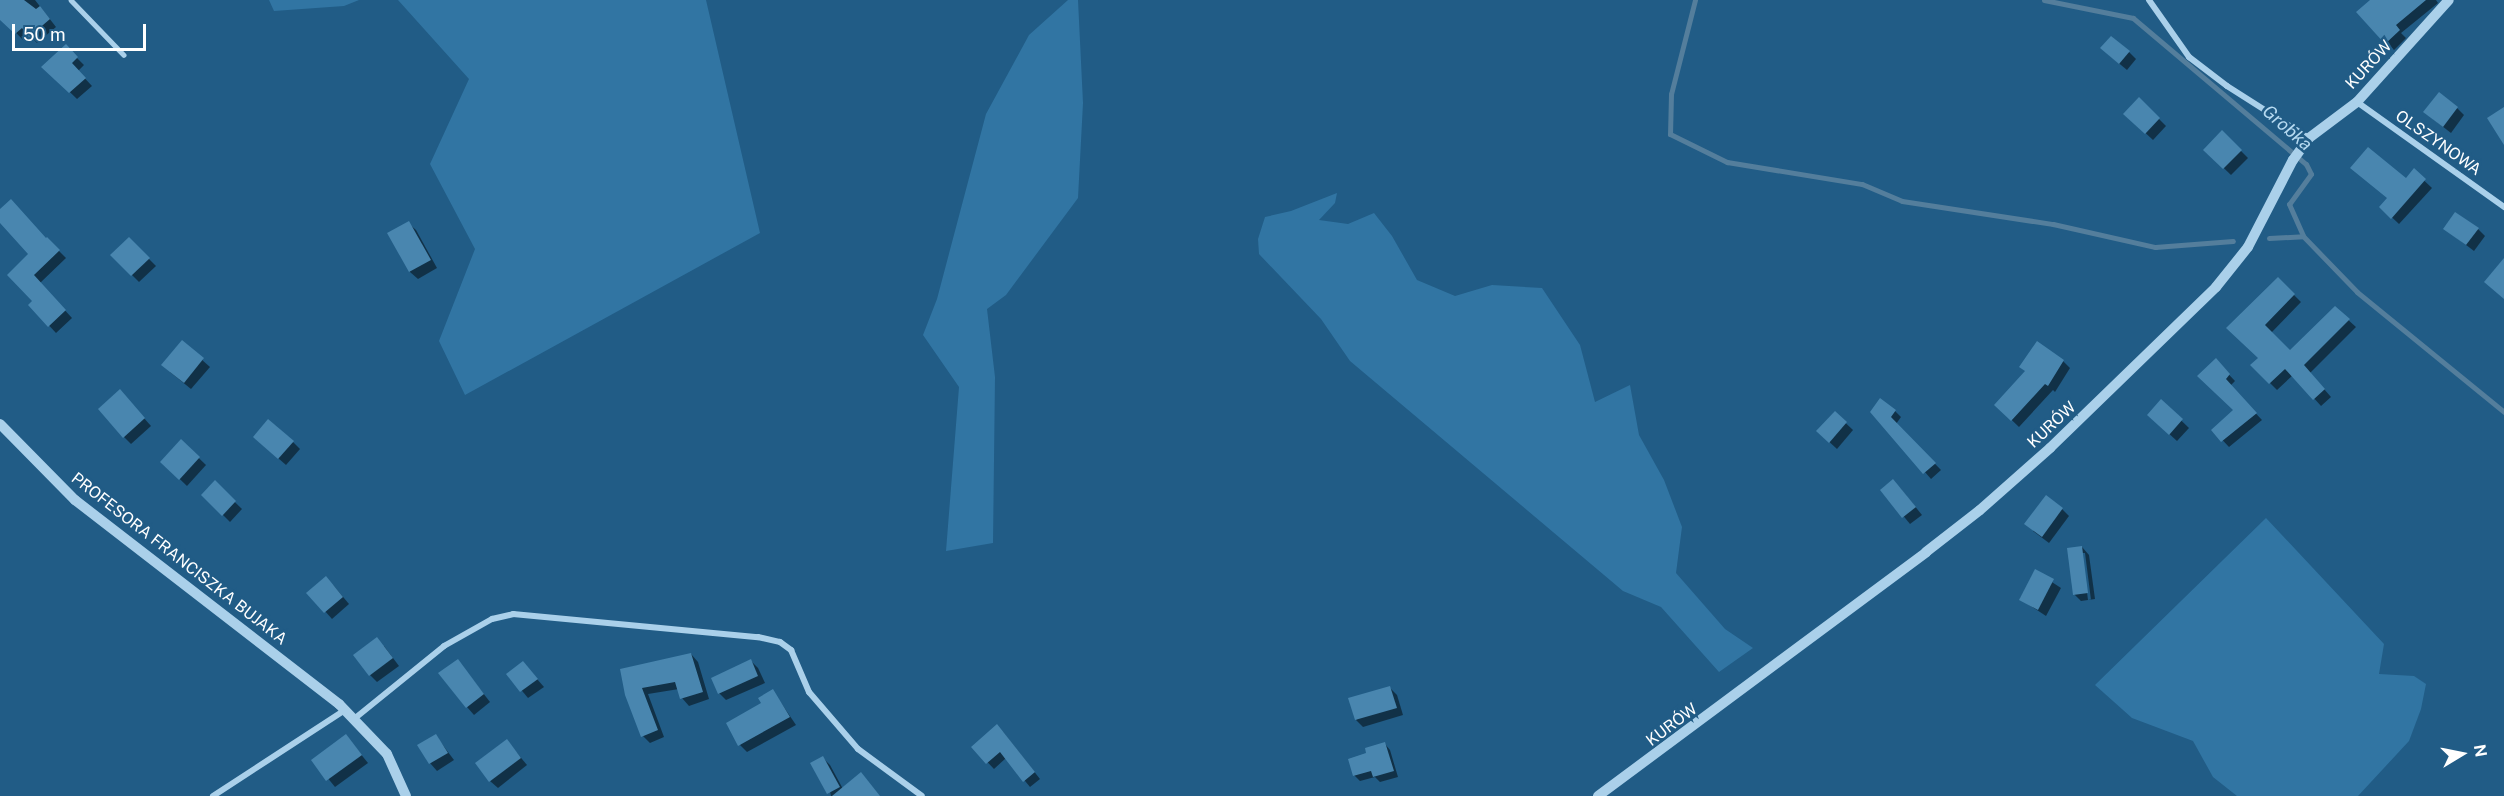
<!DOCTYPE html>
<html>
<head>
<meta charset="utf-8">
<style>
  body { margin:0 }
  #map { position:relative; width:2504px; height:796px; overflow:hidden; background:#215c86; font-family:"Public Sans",sans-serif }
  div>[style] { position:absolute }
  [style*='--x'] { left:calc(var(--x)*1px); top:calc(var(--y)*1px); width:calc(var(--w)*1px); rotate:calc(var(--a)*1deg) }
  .green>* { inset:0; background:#3175a3 }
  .shadow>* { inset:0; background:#0007 }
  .stream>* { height:5px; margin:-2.5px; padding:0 2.5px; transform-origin:2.5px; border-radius:2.5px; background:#547e9c }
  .building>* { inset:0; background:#4986af }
  .service>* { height:4.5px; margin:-2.25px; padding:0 2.25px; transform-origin:2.25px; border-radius:2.25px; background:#aad0ea }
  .minor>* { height:6px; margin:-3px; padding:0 3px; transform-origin:3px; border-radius:3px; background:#aad0ea }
  .tertiary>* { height:10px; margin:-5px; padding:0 5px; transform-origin:5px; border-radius:5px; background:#aad0ea }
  span { translate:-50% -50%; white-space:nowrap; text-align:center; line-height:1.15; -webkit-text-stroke:5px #215c86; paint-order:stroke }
  .street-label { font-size:16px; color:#fff }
  .water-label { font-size:18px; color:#b6daf1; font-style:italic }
  .north { position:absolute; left:2432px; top:724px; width:60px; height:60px; -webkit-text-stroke:4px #215c86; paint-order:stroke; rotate:80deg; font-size:16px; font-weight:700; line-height:24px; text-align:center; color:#fff }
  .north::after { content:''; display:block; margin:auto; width:21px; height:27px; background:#fff; clip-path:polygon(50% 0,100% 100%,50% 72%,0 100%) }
  .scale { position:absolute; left:12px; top:24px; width:134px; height:27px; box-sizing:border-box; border:3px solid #fff; border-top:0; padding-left:8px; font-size:18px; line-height:21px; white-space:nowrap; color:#fff; -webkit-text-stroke:4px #215c86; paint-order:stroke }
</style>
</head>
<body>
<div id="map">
  <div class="green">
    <div style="clip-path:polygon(269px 0,359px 0,344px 6px,274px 11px)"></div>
    <div style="clip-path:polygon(398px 0,706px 0,760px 233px,465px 395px,439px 341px,475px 249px,430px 164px,469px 79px)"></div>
    <div style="clip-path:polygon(1068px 0,1078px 0,1083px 103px,1078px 198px,1006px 295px,987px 309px,995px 377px,993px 543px,946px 551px,959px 387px,923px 335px,937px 299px,986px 114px,1029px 35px)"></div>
    <div style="clip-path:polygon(1337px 193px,1335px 203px,1319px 220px,1348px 224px,1374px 213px,1392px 236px,1417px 280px,1455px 296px,1492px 285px,1542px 288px,1580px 345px,1595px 402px,1630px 385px,1639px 435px,1664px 480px,1682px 527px,1676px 573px,1725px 629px,1753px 648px,1719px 672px,1661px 607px,1623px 591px,1350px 361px,1321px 319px,1259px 254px,1258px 239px,1265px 217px,1291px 211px)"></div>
    <div style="clip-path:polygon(2266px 518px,2384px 644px,2379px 674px,2414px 676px,2426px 684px,2421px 709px,2409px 741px,2358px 796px,2237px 796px,2213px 777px,2193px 741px,2132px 718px,2095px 685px)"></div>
  </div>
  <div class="shadow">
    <div style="clip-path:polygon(6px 0,35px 0,56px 27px,37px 43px,29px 35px,23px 40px,0 16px,0 5px)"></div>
    <div style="clip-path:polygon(2381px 0,2436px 0,2438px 3px,2401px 33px,2406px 38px,2394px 50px,2358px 12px)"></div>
    <div style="clip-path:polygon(2129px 52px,2136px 59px,2127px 70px,2109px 55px)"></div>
    <div style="clip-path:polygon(73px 54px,84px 65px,78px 71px,92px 86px,77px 99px,44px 67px)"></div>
    <div style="clip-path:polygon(2139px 99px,2166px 126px,2153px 140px,2125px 114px)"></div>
    <div style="clip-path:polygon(2457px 108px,2464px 115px,2451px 133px,2433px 119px)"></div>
    <div style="clip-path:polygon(2222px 132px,2248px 158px,2231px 175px,2205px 150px)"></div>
    <div style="clip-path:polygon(2414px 171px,2432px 188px,2399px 224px,2381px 207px)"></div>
    <div style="clip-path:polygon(0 211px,47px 239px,66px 258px,40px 283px,72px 318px,56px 333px,30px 305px,34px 301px,31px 255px,0 220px)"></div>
    <div style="clip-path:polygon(408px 223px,416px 230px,437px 268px,418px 279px,410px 272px,389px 233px)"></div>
    <div style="clip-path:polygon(2445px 229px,2478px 229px,2485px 236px,2474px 251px)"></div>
    <div style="clip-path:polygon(129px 239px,156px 266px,139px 282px,112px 255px)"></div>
    <div style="clip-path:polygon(2278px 279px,2301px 302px,2271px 333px,2290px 352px,2335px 308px,2356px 327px,2310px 373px,2331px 397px,2321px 406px,2293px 375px,2277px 390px,2252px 365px,2260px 358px,2228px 328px)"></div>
    <div style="clip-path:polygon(182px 342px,210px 367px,191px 389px,170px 372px)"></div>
    <div style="clip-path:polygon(2063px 361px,2070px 368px,2055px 392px,2053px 390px,2019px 427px,1996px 405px)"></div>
    <div style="clip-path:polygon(2216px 361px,2235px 381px,2230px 386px,2262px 420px,2229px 447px,2213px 430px,2235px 410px)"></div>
    <div style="clip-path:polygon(127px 399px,151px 426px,131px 444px,124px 437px)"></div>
    <div style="clip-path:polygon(2161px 401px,2189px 428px,2177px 441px,2156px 422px)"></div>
    <div style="clip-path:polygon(1872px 411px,1895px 411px,1901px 417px,1896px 424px,1941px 470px,1931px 479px)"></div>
    <div style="clip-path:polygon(1835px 413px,1853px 430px,1837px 449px,1825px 438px)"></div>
    <div style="clip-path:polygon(181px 441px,206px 465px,187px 486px,162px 462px)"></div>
    <div style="clip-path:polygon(293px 442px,300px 449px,286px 465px,262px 444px)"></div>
    <div style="clip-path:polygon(215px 483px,242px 509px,230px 522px,203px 495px)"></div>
    <div style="clip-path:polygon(1900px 488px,1922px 515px,1910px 524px,1882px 490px)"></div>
    <div style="clip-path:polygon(2062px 509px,2069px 516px,2049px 543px,2033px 531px)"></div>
    <div style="clip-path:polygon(evenodd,2082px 547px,2089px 555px,2095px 599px,2081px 601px,2074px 594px,2082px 547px,2082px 553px,2085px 553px,2091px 600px,2088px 600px,2082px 553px)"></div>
    <div style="clip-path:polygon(2035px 571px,2061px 588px,2046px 616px,2020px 599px)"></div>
    <div style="clip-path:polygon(333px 585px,349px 604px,332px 619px,309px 593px)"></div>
    <div style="clip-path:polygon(384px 646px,399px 666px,377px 682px,370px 675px)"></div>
    <div style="clip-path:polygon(691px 654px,698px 662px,709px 699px,689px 706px,682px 698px,679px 689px,648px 694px,664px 737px,650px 743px,643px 736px,627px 696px)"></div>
    <div style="clip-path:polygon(458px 661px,490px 702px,474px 715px,467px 707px)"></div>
    <div style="clip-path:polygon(751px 661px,758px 668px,765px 683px,726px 700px,719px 693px)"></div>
    <div style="clip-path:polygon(523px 663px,544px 687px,528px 698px,508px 674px)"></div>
    <div style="clip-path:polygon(1390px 688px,1397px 695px,1403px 715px,1363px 727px,1356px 720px)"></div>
    <div style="clip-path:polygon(773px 691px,796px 725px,747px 752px,740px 745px)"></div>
    <div style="clip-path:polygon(1003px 732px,1040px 779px,1030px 787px,1006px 758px,994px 769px,973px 747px)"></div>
    <div style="clip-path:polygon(346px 736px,368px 763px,335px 787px,313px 760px)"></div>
    <div style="clip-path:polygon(436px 736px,454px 760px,437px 771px,430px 763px)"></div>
    <div style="clip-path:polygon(507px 741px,527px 765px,498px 788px,490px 781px)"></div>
    <div style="clip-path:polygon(1385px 744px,1390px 750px,1398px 777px,1380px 782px,1375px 777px,1360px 781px,1354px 775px,1368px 754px)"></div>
    <div style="clip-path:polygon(823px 758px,830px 765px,843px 789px,879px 796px,831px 796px)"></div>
  </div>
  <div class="stream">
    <div style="--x:1695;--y:0;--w:97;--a:104.3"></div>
    <div style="--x:1671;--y:94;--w:40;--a:91.4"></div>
    <div style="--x:1670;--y:134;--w:64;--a:26.2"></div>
    <div style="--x:1727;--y:162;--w:137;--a:9.3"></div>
    <div style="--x:1862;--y:184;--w:43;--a:23"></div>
    <div style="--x:1902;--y:201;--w:153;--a:8.7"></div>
    <div style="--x:2053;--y:224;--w:105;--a:12.7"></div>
    <div style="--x:2155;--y:247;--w:78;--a:-4.4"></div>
    <div style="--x:2044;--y:0;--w:91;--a:11.4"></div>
    <div style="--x:2133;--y:18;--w:226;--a:40.2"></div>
    <div style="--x:2306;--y:164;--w:11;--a:63"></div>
    <div style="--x:2311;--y:174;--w:37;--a:126"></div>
    <div style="--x:2289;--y:204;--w:35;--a:66"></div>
    <div style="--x:2303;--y:236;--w:78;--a:46"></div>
    <div style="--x:2357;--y:292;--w:190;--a:39.2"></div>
    <div style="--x:2269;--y:238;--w:34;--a:-3"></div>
  </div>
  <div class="building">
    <div style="clip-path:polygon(0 0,24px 0,36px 9px,40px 6px,50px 19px,29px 37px,22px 28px,15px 34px,0 20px)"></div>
    <div style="clip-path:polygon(2370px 0,2426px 0,2396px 25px,2400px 30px,2385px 44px,2356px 12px)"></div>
    <div style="clip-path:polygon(2111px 36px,2130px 51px,2119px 64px,2100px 48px)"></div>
    <div style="clip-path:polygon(66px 44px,78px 57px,72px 63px,86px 78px,69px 93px,41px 67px)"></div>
    <div style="clip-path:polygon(2439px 92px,2458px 107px,2443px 127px,2423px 112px)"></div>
    <div style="clip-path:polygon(2139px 97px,2160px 118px,2145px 134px,2123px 114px)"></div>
    <div style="clip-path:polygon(2504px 107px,2504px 145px,2487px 118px)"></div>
    <div style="clip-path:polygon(2222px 130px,2242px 150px,2223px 169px,2203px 150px)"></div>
    <div style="clip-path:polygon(2368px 147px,2406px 178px,2414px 168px,2426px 179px,2391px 219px,2379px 207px,2387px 198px,2350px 168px)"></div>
    <div style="clip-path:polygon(11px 199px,46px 238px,47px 237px,60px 250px,34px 275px,66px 310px,48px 327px,28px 305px,32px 301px,7px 275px,28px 254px,0 223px,0 209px)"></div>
    <div style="clip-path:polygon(2455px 212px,2479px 228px,2466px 245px,2443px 229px)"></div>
    <div style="clip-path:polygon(409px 221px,431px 260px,409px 272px,387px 233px)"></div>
    <div style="clip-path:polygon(129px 237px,150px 258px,131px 276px,110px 255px)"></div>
    <div style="clip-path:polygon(2504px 258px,2504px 299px,2484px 282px)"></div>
    <div style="clip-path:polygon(2278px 277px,2295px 294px,2265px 325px,2290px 350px,2335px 306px,2350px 319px,2304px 365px,2325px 389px,2313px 400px,2285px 369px,2269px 384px,2250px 365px,2258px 358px,2226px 328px)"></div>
    <div style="clip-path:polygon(182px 340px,204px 358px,184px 383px,161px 365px)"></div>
    <div style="clip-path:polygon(2037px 341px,2064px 360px,2048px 386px,2045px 384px,2011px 421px,1994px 405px,2025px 371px,2019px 367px)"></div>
    <div style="clip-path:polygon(2216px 358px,2230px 374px,2226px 379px,2257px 413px,2221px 442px,2211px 430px,2233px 410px,2197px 376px)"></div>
    <div style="clip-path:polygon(120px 389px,145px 418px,123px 438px,98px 409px)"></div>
    <div style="clip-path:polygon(1880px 398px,1896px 410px,1891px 417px,1936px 463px,1923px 474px,1870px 412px)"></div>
    <div style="clip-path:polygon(2161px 399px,2183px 419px,2169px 435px,2147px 415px)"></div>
    <div style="clip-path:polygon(1835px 411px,1847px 422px,1829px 443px,1816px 431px)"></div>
    <div style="clip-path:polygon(268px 419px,294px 441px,278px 459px,253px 437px)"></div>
    <div style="clip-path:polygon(181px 439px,200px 457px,179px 480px,160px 462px)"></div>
    <div style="clip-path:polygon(1893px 479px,1916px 507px,1902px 518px,1880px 490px)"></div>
    <div style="clip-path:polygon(215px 480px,236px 501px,222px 516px,201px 495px)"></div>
    <div style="clip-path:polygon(2046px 495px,2063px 508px,2042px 537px,2024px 524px)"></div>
    <div style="clip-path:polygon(2082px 546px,2088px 593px,2073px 595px,2067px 548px)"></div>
    <div style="clip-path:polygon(2035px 569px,2054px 579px,2038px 610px,2019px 600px)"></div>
    <div style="clip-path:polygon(326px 576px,343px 597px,324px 613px,306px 593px)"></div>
    <div style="clip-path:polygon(377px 637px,393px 658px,369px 676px,353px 655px)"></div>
    <div style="clip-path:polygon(691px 653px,703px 692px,680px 699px,675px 682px,642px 688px,658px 730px,641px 737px,625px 695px,620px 669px)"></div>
    <div style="clip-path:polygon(458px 659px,484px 694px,466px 708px,438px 673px)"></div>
    <div style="clip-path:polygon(751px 659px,758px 676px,718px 694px,711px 678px)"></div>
    <div style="clip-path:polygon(523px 661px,538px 679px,520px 692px,506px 674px)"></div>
    <div style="clip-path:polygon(1390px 686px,1397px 708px,1355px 720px,1348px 698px)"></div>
    <div style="clip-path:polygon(773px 689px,790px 717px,738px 746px,726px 723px,761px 703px,758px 698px)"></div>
    <div style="clip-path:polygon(997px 724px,1035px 772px,1023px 782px,1000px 752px,986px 764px,971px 747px)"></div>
    <div style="clip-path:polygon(346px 734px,362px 755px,326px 781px,311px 760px)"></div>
    <div style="clip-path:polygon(436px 734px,448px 753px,429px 764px,417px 745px)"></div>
    <div style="clip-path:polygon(507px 739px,521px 758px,489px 782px,475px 763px)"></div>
    <div style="clip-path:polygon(1385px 742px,1394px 771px,1373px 777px,1371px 771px,1353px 776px,1348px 759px,1366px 753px,1365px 748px)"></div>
    <div style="clip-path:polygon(823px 756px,840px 787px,827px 794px,810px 763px)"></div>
    <div style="clip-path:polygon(861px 772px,880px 796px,832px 796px)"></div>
  </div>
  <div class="service">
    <div style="--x:71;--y:0;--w:76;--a:46.1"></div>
  </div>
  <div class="minor">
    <div style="--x:2149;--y:0;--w:70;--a:54.9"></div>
    <div style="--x:2189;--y:57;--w:48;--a:37.3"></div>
    <div style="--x:2227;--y:86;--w:97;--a:32.4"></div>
    <div style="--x:2357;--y:102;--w:181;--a:35.5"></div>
    <div style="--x:354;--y:719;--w:116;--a:-39"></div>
    <div style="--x:444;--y:646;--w:55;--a:-29.4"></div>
    <div style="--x:492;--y:619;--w:22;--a:-13"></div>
    <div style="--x:513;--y:614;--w:246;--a:5.4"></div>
    <div style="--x:758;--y:637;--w:23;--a:13"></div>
    <div style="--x:780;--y:642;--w:14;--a:36"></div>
    <div style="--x:791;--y:650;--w:46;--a:66.8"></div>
    <div style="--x:809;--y:692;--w:75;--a:49.3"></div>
    <div style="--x:858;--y:749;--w:79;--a:36.3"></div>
    <div style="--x:213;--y:796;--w:158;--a:-33.1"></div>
  </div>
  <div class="tertiary">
    <div style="--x:0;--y:424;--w:107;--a:45.4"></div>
    <div style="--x:75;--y:500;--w:334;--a:37.7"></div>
    <div style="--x:339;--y:704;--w:69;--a:46.2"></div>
    <div style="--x:387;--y:754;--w:46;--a:65.7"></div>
    <div style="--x:1598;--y:796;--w:409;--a:-36.6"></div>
    <div style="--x:1926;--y:552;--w:68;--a:-37.9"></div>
    <div style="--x:1980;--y:510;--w:94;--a:-41.5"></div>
    <div style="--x:2050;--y:448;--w:231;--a:-44.1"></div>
    <div style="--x:2216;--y:287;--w:51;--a:-51.3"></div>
    <div style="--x:2248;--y:247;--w:98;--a:-62.7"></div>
    <div style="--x:2293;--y:160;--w:27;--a:-54"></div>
    <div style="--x:2309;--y:138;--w:60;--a:-36.9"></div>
    <div style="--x:2357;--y:102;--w:137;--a:-48"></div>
  </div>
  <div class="street-label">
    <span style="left:2369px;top:65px;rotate:-47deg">KURÓW</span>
    <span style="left:2438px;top:143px;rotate:35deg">OLSZYNOWA</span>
    <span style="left:2052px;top:425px;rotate:-43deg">KURÓW</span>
    <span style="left:179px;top:559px;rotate:38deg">PROFESORA FRANCISZKA BUJAKA</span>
    <span style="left:1672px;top:725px;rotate:-37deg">KURÓW</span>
  </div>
  <div class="water-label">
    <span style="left:2287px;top:128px;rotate:41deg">Grobka</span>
  </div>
  <div class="north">N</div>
  <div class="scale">50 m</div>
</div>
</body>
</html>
